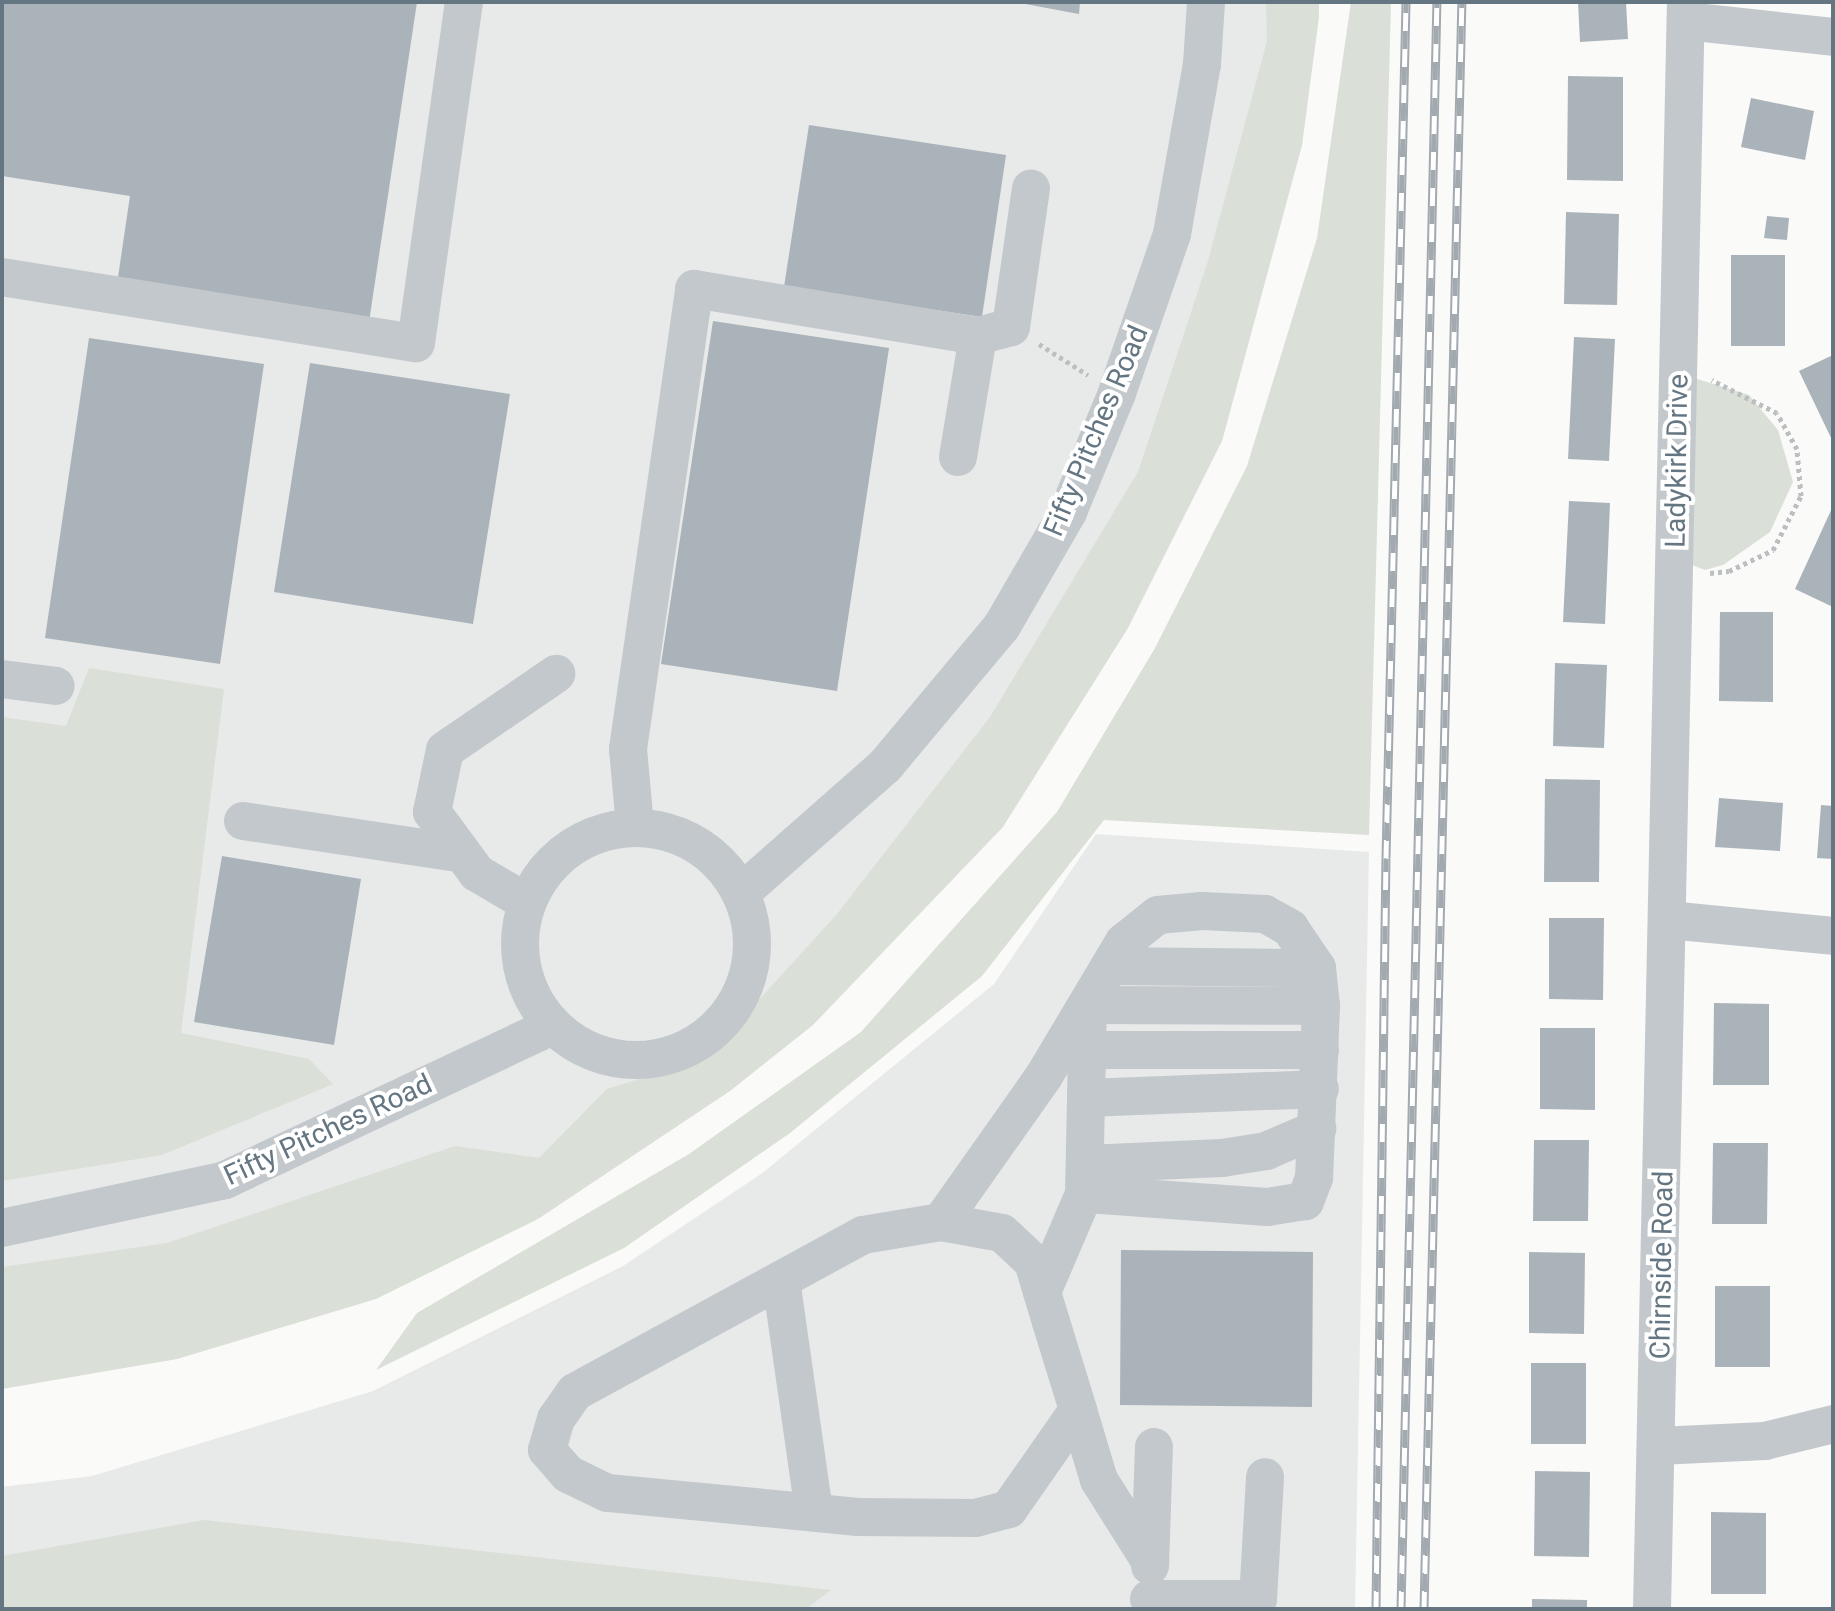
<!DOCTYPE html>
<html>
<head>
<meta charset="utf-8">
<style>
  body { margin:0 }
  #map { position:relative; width:1835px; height:1611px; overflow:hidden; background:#fafaf8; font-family:Roboto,sans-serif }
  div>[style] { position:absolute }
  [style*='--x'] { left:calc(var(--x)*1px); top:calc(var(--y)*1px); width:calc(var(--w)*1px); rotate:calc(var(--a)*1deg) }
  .built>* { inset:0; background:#e8e9e9 }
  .green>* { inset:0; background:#dadfd7 }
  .building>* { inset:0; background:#aab3b9 }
  .path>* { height:5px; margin-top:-2.5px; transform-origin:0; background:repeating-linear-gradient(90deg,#bbbfc2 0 4px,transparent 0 8px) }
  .minor>* { height:38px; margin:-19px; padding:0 19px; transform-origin:19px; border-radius:19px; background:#c3c8cc }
  .minor>.ring { margin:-19px; padding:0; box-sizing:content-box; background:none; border:38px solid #c3c8cc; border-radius:50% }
  .rail>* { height:9px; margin-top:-4.5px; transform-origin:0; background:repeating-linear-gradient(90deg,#fff 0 18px,#a2aab0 0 36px); box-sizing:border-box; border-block:2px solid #a2aab0 }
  span { translate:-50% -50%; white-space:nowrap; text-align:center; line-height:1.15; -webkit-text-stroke:8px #fff; paint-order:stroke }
  .street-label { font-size:28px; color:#657683 }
  .frame { position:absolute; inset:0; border:4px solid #657683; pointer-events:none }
</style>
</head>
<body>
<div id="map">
  <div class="built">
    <div style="clip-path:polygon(2px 2px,1319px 2px,1302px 145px,1222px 441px,888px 921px,494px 1223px,2px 1357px)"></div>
    <div style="clip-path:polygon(1096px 834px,1369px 852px,1355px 1609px,2px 1609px,2px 1487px,92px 1476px,373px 1391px,623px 1266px,761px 1174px,994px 984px)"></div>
  </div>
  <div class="green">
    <div style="clip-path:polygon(1266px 2px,1319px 2px,1319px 17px,1302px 145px,1222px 441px,1128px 628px,1003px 827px,813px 1025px,730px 1091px,538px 1219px,376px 1299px,177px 1359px,2px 1389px,2px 1267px,167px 1243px,455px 1146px,539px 1158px,607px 1089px,706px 1058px,837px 914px,990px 717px,1138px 472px,1208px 261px,1267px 41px)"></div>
    <div style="clip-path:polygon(1351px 2px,1391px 2px,1369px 835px,1104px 820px,982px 976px,790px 1133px,624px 1248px,376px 1370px,417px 1313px,689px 1154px,861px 1032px,1057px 812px,1155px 648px,1247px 466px,1317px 238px)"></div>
    <div style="clip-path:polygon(1694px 378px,1749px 395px,1778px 430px,1793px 482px,1770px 532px,1723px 565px,1705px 570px,1692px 565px)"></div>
    <div style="clip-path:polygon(89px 668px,224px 689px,181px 1033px,309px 1059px,333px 1084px,162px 1155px,2px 1181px,2px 717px,66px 726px)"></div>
    <div style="clip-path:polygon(204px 1520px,831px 1590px,806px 1609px,2px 1609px,2px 1556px)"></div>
  </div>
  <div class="building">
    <div style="clip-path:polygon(2px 2px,417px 2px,369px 322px,117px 284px,130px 196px,2px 176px)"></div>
    <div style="clip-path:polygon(1014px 2px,1080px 2px,1079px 14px)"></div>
    <div style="clip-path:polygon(1578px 2px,1626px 2px,1628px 39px,1580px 42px)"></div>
    <div style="clip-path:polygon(1568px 76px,1623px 77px,1623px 181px,1567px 180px)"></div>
    <div style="clip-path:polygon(1751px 98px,1814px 111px,1805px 160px,1741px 147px)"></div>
    <div style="clip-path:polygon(809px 125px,1006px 155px,982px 317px,784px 287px)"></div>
    <div style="clip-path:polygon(1566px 212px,1619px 214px,1617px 305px,1564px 304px)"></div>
    <div style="clip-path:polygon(1767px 216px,1789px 218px,1787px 240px,1764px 238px)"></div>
    <div style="clip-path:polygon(1731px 255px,1785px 255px,1785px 346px,1731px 346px)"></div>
    <div style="clip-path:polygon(713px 321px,889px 348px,837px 691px,661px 664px)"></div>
    <div style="clip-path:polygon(1574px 337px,1615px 339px,1609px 461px,1568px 459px)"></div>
    <div style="clip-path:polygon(89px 338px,264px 364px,220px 664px,45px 638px)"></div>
    <div style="clip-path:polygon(1833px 355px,1833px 442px,1799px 371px)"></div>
    <div style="clip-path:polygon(310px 363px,510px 394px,473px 624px,274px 592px)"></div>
    <div style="clip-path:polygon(1569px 501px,1610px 503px,1605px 624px,1563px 622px)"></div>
    <div style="clip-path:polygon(1833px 506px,1833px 607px,1795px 589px)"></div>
    <div style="clip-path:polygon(1720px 612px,1773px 612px,1773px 702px,1719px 701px)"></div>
    <div style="clip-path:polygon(1555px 663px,1607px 665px,1604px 748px,1553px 746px)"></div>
    <div style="clip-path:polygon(1545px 779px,1600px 780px,1599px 882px,1544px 882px)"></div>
    <div style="clip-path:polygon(1719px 798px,1783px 803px,1780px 851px,1715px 847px)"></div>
    <div style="clip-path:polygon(1821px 805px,1833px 806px,1833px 859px,1817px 858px)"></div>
    <div style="clip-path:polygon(222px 856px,361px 879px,334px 1045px,194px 1022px)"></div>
    <div style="clip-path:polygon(1549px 918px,1604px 918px,1603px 1000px,1549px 999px)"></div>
    <div style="clip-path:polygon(1714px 1003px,1769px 1004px,1769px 1085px,1713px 1085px)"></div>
    <div style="clip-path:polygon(1540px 1028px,1595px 1028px,1595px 1110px,1540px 1109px)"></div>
    <div style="clip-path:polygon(1534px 1140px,1589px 1140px,1588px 1221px,1533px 1221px)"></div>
    <div style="clip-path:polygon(1713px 1143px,1768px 1143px,1767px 1224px,1712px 1224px)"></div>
    <div style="clip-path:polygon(1121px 1250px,1313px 1252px,1312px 1407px,1120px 1405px)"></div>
    <div style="clip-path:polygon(1529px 1252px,1585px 1253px,1584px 1334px,1529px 1333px)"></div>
    <div style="clip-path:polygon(1715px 1286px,1770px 1286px,1770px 1367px,1715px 1367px)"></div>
    <div style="clip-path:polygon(1531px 1363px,1586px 1363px,1586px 1444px,1531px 1444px)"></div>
    <div style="clip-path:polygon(1535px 1471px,1590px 1472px,1589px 1557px,1534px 1556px)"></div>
    <div style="clip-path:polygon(1711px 1512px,1766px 1513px,1766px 1594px,1711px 1594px)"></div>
    <div style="clip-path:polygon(1532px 1599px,1587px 1600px,1587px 1609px,1532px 1609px)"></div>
  </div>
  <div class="path">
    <div style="--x:1039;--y:344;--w:58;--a:32.3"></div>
    <div style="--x:1710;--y:573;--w:19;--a:-6"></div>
    <div style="--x:1729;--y:571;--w:49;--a:-25.5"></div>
    <div style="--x:1773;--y:550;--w:61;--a:-62.6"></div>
    <div style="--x:1801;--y:496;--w:47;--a:-94.9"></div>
    <div style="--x:1797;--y:449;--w:41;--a:-119.1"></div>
    <div style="--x:1777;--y:413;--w:73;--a:-153.1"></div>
  </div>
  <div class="minor">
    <div style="--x:1686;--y:21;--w:148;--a:6.2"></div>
    <div style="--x:2;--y:277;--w:419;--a:9.1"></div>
    <div style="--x:416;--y:343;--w:344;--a:-82"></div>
    <div style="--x:958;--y:457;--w:123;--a:-80.6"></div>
    <div style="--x:2;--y:679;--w:54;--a:7.4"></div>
    <div style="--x:243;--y:821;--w:222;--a:8.5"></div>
    <div style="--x:635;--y:826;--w:77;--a:-95.2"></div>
    <div style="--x:628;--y:749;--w:465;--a:-81.8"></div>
    <div style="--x:694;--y:289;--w:288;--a:9.4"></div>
    <div style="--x:978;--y:336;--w:34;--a:-15"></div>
    <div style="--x:1011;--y:327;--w:140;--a:-81.8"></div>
    <div class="ring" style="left:520px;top:828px;width:194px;height:194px"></div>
    <div style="--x:742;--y:892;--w:191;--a:-41.4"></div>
    <div style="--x:885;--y:766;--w:182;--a:-50.1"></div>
    <div style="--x:1002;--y:626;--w:132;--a:-59.9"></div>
    <div style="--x:1068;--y:512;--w:129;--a:-67.6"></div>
    <div style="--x:1117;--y:393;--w:168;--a:-70.9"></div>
    <div style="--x:1172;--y:234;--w:173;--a:-80"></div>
    <div style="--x:1202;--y:64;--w:62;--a:-86.3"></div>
    <div style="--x:526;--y:902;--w:57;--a:-149.4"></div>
    <div style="--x:477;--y:873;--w:76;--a:-126.4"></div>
    <div style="--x:432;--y:812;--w:63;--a:-78.2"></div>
    <div style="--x:445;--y:750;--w:135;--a:-34.4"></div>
    <div style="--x:1668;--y:920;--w:166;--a:5.5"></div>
    <div style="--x:1111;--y:966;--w:206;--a:0.6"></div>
    <div style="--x:1087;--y:1050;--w:233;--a:0"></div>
    <div style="--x:1086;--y:1098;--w:234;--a:-2.2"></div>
    <div style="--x:1086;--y:1164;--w:136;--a:-2.5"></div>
    <div style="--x:1222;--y:1158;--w:45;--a:-9"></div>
    <div style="--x:1266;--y:1151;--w:56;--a:-23.3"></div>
    <div style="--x:941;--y:1222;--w:179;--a:-54.8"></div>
    <div style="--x:1044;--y:1076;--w:156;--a:-59.2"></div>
    <div style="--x:1124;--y:942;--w:43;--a:-38.5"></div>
    <div style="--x:1158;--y:915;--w:44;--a:-5.2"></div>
    <div style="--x:1202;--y:911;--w:63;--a:2.7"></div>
    <div style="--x:1265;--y:914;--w:29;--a:29"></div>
    <div style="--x:1290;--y:928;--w:48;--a:56"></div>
    <div style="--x:1317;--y:968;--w:38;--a:84"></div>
    <div style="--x:1321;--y:1006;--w:172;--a:92.3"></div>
    <div style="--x:1314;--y:1178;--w:25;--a:111"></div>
    <div style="--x:1305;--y:1201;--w:38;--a:171"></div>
    <div style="--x:1267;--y:1207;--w:183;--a:-175.9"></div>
    <div style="--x:2;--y:1228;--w:228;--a:-12.1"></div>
    <div style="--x:225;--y:1180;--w:361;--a:-25.2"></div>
    <div style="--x:781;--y:1280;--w:234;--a:81.9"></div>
    <div style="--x:1042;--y:1292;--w:107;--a:-66.8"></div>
    <div style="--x:1084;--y:1194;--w:189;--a:-88.8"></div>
    <div style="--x:1088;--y:1005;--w:233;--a:0.2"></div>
    <div style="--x:1078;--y:1410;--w:121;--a:124.9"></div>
    <div style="--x:1009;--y:1509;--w:35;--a:165"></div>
    <div style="--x:975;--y:1518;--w:117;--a:-179.5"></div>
    <div style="--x:858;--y:1517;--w:252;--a:-174.5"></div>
    <div style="--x:607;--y:1493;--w:43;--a:-154"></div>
    <div style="--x:568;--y:1474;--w:32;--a:-131"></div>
    <div style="--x:547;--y:1450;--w:32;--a:-74"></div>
    <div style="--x:556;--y:1419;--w:33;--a:-55"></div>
    <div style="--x:575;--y:1392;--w:328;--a:-28.6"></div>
    <div style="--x:863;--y:1235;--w:79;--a:-9.5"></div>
    <div style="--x:941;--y:1222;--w:62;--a:10.2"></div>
    <div style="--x:1002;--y:1233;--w:42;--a:43.1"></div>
    <div style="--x:1033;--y:1262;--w:63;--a:73.3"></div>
    <div style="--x:1051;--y:1322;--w:92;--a:72.9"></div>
    <div style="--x:1078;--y:1410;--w:73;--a:73.3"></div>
    <div style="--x:1099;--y:1480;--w:96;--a:57.8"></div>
    <div style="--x:1658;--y:1446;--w:107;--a:-2.7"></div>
    <div style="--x:1765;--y:1441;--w:70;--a:-14"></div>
    <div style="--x:1150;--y:1566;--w:119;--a:-88.1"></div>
    <div style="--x:1149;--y:1599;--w:109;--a:0"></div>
    <div style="--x:1258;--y:1599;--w:122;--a:-86.7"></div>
    <div style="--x:1652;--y:1609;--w:1607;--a:-88.79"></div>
  </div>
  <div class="rail">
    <div style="--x:1376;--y:1609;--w:751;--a:-89.24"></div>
    <div style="--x:1386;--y:858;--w:856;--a:-88.66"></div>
    <div style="--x:1401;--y:1609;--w:1607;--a:-88.72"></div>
    <div style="--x:1424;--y:1609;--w:1607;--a:-88.65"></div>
  </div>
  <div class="street-label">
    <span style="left:1096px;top:431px;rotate:-67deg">Fifty Pitches Road</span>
    <span style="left:1677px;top:461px;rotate:-89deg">Ladykirk Drive</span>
    <span style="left:328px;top:1130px;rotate:-25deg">Fifty Pitches Road</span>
    <span style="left:1662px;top:1265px;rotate:-89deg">Chirnside Road</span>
  </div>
  <div class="frame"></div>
</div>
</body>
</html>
